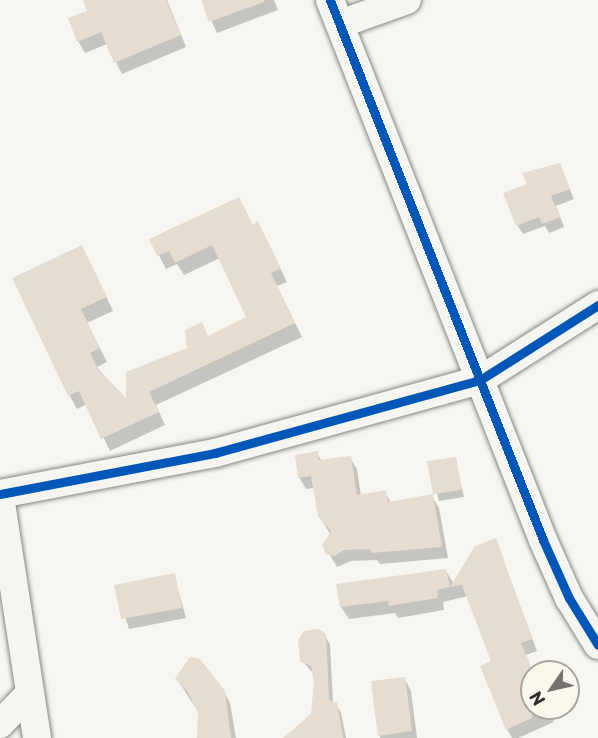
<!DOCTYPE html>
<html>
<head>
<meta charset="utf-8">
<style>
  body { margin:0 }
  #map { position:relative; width:598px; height:738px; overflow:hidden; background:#f8f6f0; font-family:"Playpen Sans",sans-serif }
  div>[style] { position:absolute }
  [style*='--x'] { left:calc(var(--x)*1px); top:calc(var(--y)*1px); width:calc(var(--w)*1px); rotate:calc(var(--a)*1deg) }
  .shadow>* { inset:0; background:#0003 }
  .building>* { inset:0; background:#e5dcd2 }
  .roads { filter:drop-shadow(0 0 2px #878684) drop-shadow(0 0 2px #878684) }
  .minor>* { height:28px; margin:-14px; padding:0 14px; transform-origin:14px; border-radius:14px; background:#f6f5f1 }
  .cycleway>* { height:9px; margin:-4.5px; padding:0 4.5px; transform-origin:4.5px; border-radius:4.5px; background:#0057b8 }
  span { translate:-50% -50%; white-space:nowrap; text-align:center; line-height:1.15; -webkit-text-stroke:4.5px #fbf7ec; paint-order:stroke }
  .north { position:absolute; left:520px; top:660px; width:60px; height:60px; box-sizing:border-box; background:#fbf7ec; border:2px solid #a8a59f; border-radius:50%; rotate:236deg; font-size:16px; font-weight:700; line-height:24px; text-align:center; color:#2b2b2b }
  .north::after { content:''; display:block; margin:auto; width:21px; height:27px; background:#737270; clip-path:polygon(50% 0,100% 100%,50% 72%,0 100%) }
</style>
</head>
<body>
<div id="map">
  <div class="shadow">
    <div style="clip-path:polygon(84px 0,167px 0,186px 47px,122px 74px,107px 44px,85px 53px,78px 41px,89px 11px)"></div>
    <div style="clip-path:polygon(202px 0,274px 0,278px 10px,217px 33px)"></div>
    <div style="clip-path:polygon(559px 165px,574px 199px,556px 206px,564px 227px,549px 233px,545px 226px,523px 234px,517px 225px,528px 184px)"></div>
    <div style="clip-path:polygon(253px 227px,265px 236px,287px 282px,277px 286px,302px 337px,156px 405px,165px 425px,110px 451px,87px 404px,77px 409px,70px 396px,14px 279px,82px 247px,113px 311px,87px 323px,107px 362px,97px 367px,127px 402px,189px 349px,248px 318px,220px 258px,184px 275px,177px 264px,166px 269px,151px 240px)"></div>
    <div style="clip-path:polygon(317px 453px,322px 461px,350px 458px,357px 469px,361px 496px,385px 492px,391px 503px,432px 496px,439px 508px,448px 558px,380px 564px,377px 560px,351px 561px,337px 567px,324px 545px,330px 534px,321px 519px,315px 488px,306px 489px,299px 477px)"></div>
    <div style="clip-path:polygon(455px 458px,464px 497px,439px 501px,429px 462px)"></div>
    <div style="clip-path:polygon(495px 539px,537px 651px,526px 655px,533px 672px,532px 708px,548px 708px,554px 722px,518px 738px,512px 738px,507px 729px,493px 662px,468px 596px,443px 602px,444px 610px,398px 618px,395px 613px,349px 619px,341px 607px,446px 571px,454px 584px)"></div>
    <div style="clip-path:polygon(174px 575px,186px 618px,129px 629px,116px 586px)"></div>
    <div style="clip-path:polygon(325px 635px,330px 645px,333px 702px,341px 712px,346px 738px,293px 738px,312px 715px,316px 699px,313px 673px,301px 660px)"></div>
    <div style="clip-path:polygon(404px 678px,411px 691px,417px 738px,380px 738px,373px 682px)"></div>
    <div style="clip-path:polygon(177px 679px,224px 692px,230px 703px,236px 738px,199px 738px,199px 713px)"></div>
  </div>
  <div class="building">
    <div style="clip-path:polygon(83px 0,166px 0,181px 35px,114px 63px,101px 32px,77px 42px,68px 18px,87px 11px)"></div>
    <div style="clip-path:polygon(201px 0,264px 0,264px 2px,209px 22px)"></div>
    <div style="clip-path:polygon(560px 163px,570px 189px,551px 196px,560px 217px,542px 224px,539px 217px,516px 226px,503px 193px,527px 184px,522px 173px)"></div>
    <div style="clip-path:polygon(239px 197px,253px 225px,258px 221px,280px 268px,271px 273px,295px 323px,149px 392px,159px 412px,101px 439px,79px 391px,68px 396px,12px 278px,82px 245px,107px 297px,81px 309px,100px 348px,90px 353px,98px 369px,126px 398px,126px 372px,187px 348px,185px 330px,202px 322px,208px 336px,246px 317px,212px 245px,175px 263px,169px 251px,157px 256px,149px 239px)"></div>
    <div style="clip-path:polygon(318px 451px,319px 460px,351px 456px,357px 495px,386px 490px,388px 502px,433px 494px,442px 547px,371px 553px,371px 549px,344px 550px,335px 556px,326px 554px,322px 545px,331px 531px,318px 517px,311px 476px,298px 478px,295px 455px)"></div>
    <div style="clip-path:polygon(456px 457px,462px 490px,433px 494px,427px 461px)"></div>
    <div style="clip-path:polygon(496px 538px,532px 639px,521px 643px,532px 670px,532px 718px,506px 730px,480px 666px,491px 661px,462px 585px,450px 587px,475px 546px)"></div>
    <div style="clip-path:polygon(446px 569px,450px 587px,437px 590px,438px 598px,389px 606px,388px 601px,340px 607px,336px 584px)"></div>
    <div style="clip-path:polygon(175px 573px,182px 608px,121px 619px,114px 585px)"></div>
    <div style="clip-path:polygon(319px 629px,326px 634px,329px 700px,337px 702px,343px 738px,283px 738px,311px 714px,314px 681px,311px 666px,300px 661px,298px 640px,304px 631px)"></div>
    <div style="clip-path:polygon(190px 657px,200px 659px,225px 691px,231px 738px,197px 738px,198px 713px,188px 692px,175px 679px)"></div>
    <div style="clip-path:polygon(405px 677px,412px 731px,378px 736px,371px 681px)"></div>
  </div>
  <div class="roads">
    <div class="minor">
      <div style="--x:330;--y:0;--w:580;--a:68.47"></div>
      <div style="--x:543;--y:540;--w:64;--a:65.9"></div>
      <div style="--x:569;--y:598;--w:55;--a:58.3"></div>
      <div style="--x:340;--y:24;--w:71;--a:-19.7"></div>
      <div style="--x:0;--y:494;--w:219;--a:-10.8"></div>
      <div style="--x:215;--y:453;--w:275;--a:-15.4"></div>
      <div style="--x:480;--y:380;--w:140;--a:-32.4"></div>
      <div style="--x:0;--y:496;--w:245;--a:81.3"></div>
      <div style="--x:0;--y:724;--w:43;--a:-45.9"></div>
    </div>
  </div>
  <div class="cycleway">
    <div style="--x:330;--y:0;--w:580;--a:68.47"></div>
    <div style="--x:543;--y:540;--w:64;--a:65.9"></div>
    <div style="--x:569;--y:598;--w:55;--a:58.3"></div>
    <div style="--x:0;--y:494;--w:219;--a:-10.8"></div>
    <div style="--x:215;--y:453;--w:275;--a:-15.4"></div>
    <div style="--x:480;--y:380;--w:140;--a:-32.4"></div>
  </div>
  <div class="north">N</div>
</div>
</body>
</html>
